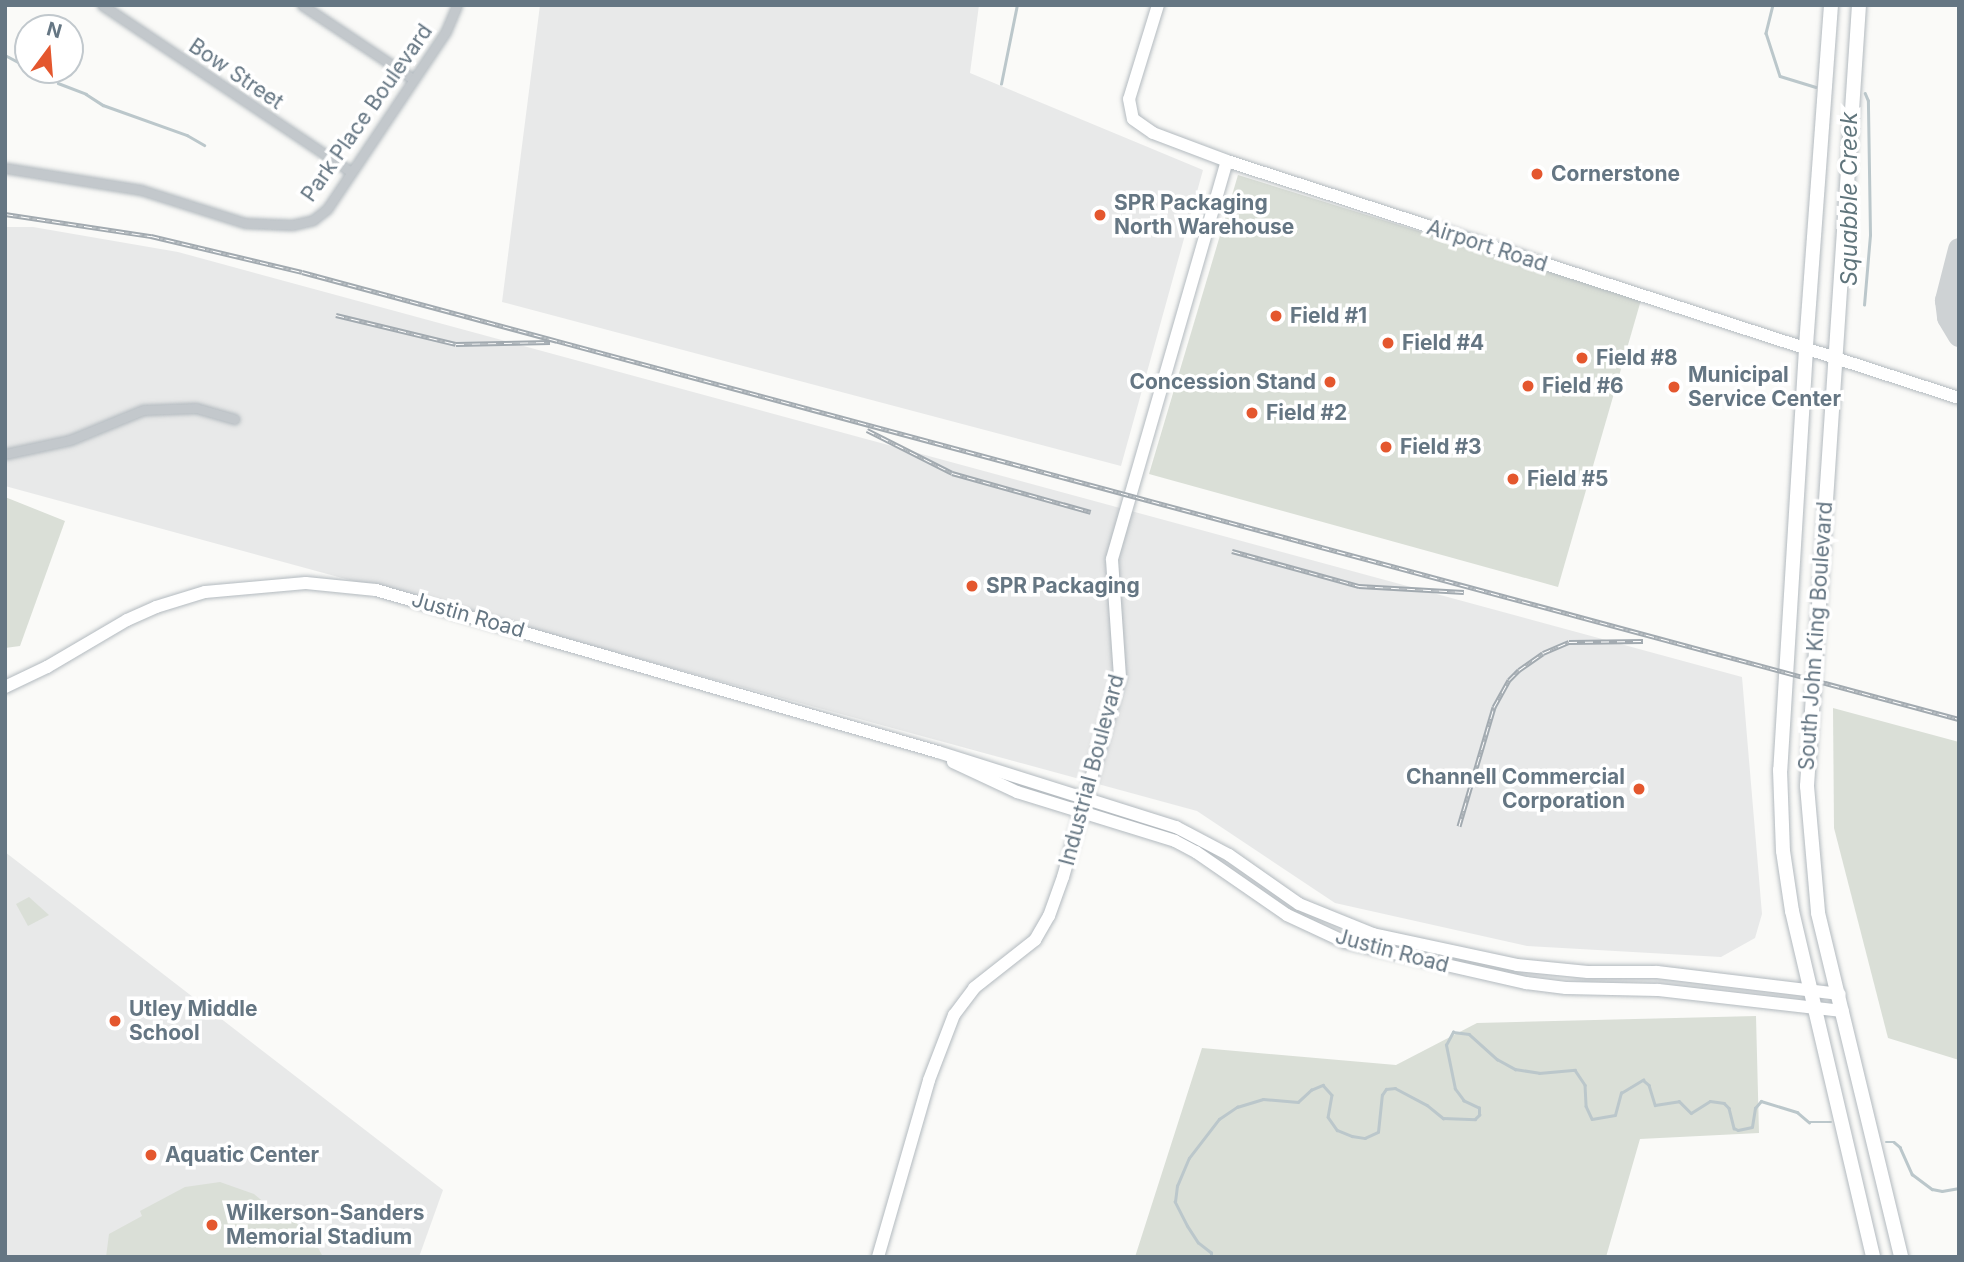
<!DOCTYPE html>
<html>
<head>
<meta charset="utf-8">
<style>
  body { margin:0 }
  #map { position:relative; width:1964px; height:1262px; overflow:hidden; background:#fafaf8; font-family:Inter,sans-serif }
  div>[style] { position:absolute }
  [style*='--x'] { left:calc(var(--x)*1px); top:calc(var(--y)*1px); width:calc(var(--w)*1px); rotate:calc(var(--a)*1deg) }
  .built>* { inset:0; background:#e8e9e9 }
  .green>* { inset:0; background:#dadfd7 }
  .stream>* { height:2.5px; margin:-1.25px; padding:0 1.25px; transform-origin:1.25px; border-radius:1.25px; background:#bbc7cb }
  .taxiway>* { height:23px; margin:-11.5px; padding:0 11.5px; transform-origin:11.5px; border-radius:11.5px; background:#ced2d4 }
  .roads { filter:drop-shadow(0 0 2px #b3babf) drop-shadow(0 0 2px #b3babf) }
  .street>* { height:9px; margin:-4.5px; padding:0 4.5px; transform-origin:4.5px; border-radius:4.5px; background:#c3c8cc }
  .secondary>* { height:12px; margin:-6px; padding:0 6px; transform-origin:6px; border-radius:6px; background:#fff }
  .primary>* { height:14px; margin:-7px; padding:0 7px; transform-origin:7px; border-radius:7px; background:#fff }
  .rail>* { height:5px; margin-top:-2.5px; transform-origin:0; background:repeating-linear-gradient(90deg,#fff 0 8px,#a2aab0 0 16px); box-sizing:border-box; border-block:2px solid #a2aab0 }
  .dots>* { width:19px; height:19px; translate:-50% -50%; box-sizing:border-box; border:4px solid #fff; border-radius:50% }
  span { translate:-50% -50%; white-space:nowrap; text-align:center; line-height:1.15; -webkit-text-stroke:7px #fff; paint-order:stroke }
  .street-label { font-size:21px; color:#657683 }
  .poi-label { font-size:21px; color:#657683; font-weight:700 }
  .left { translate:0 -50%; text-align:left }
  .right { translate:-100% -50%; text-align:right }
  .water-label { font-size:23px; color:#60757c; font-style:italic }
  .frame { position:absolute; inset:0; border:7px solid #657683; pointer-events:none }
  .north { position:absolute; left:14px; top:14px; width:70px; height:70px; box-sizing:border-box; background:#fff; border:2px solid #c1c8cd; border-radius:50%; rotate:16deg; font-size:19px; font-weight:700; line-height:28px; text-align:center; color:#657683 }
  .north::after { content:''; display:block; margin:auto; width:24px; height:32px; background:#e4572e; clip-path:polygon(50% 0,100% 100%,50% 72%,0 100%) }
</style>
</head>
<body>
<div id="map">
  <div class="built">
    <div style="clip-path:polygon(540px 5px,979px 5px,970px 73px,1203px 170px,1121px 466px,502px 302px)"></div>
    <div style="clip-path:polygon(5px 227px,33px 227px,178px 252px,1742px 677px,1762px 914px,1755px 938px,1721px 957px,1527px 946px,1335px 903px,1197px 811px,5px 486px)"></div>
    <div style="clip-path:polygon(5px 852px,443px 1190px,419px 1257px,5px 1257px)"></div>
  </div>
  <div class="green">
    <div style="clip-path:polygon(1238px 175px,1641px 300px,1558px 587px,1149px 474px)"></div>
    <div style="clip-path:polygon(5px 497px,65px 521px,20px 646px,5px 648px)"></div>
    <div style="clip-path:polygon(1833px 708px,1959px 742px,1959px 1060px,1888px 1038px,1834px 828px)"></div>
    <div style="clip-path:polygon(29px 897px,49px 915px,28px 926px,16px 904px)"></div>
    <div style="clip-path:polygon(1756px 1016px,1759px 1133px,1640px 1139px,1606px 1257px,1135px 1257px,1202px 1048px,1396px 1065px,1477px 1023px)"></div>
    <div style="clip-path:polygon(220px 1182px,254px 1194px,272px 1209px,278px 1210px,287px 1205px,309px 1245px,315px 1242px,323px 1257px,106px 1257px,109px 1234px,142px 1216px,140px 1211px,185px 1187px)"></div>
  </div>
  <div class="stream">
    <div style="--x:1773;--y:5;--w:29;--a:104"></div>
    <div style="--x:1766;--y:33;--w:45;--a:72"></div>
    <div style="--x:1780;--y:76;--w:37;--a:17"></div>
    <div style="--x:5;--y:55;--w:26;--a:28"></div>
    <div style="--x:58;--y:83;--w:30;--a:21"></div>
    <div style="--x:86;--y:94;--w:20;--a:33"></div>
    <div style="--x:103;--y:105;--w:89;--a:19.7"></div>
    <div style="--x:187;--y:135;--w:20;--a:30"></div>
    <div style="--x:1001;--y:84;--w:81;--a:-78.6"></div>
    <div style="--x:1864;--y:305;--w:70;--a:-85.1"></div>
    <div style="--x:1870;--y:235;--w:134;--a:-90.9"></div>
    <div style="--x:1868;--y:101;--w:8;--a:-113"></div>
    <div style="--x:1886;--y:1142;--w:8;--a:0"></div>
    <div style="--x:1894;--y:1142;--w:8;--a:40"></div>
    <div style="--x:1900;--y:1147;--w:30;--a:66"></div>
    <div style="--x:1912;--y:1174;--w:25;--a:37"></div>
    <div style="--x:1932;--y:1189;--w:10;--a:11"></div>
    <div style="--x:1942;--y:1191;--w:17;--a:-10"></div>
    <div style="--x:1211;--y:1257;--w:4;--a:-90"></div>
    <div style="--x:1211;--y:1253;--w:16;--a:-142"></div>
    <div style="--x:1198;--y:1243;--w:20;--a:-123"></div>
    <div style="--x:1187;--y:1226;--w:27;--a:-117"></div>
    <div style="--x:1175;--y:1202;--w:16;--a:-83"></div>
    <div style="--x:1177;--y:1186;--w:30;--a:-67"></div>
    <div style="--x:1189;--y:1158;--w:49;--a:-52.4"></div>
    <div style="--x:1219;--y:1119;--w:22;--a:-34"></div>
    <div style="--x:1237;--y:1107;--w:27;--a:-17"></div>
    <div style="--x:1263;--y:1099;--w:35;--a:5"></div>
    <div style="--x:1298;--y:1102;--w:18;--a:-43"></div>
    <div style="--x:1311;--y:1090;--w:13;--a:-23"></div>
    <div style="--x:1323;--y:1085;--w:13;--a:48"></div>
    <div style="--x:1332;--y:1095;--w:22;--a:100"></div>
    <div style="--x:1328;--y:1117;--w:16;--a:55"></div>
    <div style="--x:1337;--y:1130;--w:16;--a:22"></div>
    <div style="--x:1352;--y:1136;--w:13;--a:9"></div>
    <div style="--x:1365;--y:1138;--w:14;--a:-25"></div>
    <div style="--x:1378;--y:1132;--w:37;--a:-84"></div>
    <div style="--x:1382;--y:1095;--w:7;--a:-56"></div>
    <div style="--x:1386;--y:1089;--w:9;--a:-6"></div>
    <div style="--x:1395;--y:1088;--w:36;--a:28"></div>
    <div style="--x:1427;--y:1105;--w:21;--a:39"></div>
    <div style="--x:1443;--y:1118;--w:32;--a:2"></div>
    <div style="--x:1475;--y:1119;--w:6;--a:-45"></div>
    <div style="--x:1479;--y:1115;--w:7;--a:-90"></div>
    <div style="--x:1479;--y:1108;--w:17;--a:-155"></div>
    <div style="--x:1464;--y:1101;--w:15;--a:-127"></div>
    <div style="--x:1455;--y:1089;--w:45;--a:-101.6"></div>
    <div style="--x:1446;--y:1045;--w:15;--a:-62"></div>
    <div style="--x:1453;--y:1032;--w:16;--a:7"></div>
    <div style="--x:1469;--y:1034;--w:38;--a:42"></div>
    <div style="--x:1497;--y:1059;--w:21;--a:29"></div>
    <div style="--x:1515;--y:1069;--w:24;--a:9"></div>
    <div style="--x:1539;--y:1073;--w:36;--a:-5"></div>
    <div style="--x:1575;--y:1070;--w:18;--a:56"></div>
    <div style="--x:1585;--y:1085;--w:21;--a:87"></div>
    <div style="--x:1586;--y:1106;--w:14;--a:65"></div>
    <div style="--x:1592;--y:1119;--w:23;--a:-10"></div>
    <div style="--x:1615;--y:1115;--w:23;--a:-75"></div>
    <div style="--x:1621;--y:1093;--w:26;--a:-31"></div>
    <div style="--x:1643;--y:1080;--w:8;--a:40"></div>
    <div style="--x:1649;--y:1085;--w:21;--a:73"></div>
    <div style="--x:1655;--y:1105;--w:24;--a:-9"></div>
    <div style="--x:1679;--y:1101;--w:17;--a:45"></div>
    <div style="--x:1691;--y:1113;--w:22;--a:-32"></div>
    <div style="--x:1710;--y:1101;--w:14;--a:8"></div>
    <div style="--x:1724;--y:1103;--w:7;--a:45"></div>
    <div style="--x:1729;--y:1108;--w:21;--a:76"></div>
    <div style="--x:1734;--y:1128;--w:4;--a:27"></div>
    <div style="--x:1738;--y:1130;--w:14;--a:-12"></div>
    <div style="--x:1752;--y:1127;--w:19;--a:-81"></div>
    <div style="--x:1755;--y:1108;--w:9;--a:-49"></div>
    <div style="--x:1761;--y:1101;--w:38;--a:17"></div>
    <div style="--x:1797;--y:1112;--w:16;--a:40"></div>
    <div style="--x:1809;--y:1122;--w:22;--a:0"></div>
  </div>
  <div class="taxiway">
    <div style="--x:1959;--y:249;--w:53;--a:104.3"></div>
    <div style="--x:1946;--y:300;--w:17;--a:83"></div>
    <div style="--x:1948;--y:317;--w:21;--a:59"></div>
  </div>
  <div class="roads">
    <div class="street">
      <div style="--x:102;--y:5;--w:300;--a:33.8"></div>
      <div style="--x:302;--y:5;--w:133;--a:33.7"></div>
      <div style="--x:5;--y:168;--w:138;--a:9.2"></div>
      <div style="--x:141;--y:190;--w:109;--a:17.6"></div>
      <div style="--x:245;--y:223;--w:47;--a:2.4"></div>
      <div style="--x:292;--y:225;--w:22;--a:-13"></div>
      <div style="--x:313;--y:220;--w:18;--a:-38"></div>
      <div style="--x:327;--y:209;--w:214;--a:-56.2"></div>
      <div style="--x:446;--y:31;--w:28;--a:-67"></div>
      <div style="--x:5;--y:454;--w:66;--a:-12.2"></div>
      <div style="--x:70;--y:440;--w:79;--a:-22.3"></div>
      <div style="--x:143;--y:410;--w:53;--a:-2.2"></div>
      <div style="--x:196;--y:408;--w:40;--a:16"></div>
    </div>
    <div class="secondary">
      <div style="--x:1158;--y:5;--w:98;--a:107.1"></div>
      <div style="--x:1129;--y:99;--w:20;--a:79"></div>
      <div style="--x:1133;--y:119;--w:24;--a:35"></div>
      <div style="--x:1153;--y:133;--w:79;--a:20.7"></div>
      <div style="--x:1227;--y:161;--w:769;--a:17.94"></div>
      <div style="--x:5;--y:687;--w:47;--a:-25.5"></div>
      <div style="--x:47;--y:667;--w:93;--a:-30.4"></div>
      <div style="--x:127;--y:620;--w:32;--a:-24"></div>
      <div style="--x:156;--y:607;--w:51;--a:-17"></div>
      <div style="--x:205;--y:592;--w:101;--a:-5.1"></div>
      <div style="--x:306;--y:583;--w:70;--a:5.7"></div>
      <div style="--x:376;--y:590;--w:585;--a:16.08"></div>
      <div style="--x:938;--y:752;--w:250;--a:17.5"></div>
      <div style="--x:1176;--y:827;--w:60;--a:27.8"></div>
      <div style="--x:1229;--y:855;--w:85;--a:35"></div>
      <div style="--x:1299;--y:904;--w:80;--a:22.1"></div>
      <div style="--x:1373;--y:934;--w:147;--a:12.1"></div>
      <div style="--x:1517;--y:965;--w:71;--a:5.6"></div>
      <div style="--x:1588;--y:972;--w:69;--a:0"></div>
      <div style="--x:1657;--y:972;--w:184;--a:6.9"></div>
      <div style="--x:953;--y:762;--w:71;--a:25.1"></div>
      <div style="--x:1017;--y:792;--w:165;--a:17.2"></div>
      <div style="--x:1175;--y:841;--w:24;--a:28"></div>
      <div style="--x:1196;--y:852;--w:111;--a:34.7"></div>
      <div style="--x:1287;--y:915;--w:64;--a:25"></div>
      <div style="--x:1345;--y:942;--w:186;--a:12.8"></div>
      <div style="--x:1526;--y:983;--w:40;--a:7.1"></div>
      <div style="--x:1566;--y:988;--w:92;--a:1.2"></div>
      <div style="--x:1658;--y:990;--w:186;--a:6.5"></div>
      <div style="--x:878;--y:1257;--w:184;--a:-73.9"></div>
      <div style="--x:929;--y:1080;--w:70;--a:-69"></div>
      <div style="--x:954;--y:1015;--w:34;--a:-53"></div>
      <div style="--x:974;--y:988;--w:78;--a:-38.2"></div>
      <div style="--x:1035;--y:940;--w:28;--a:-60"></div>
      <div style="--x:1049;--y:916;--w:41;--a:-70.3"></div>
      <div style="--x:1063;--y:877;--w:208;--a:-74.1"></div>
      <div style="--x:1120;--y:677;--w:118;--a:-93.9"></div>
      <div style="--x:1112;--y:559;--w:414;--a:-73.9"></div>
    </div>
    <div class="primary">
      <div style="--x:1831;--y:5;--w:345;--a:94.2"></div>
      <div style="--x:1806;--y:349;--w:422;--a:93.5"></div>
      <div style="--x:1780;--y:770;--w:81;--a:87.9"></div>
      <div style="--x:1783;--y:851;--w:61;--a:81.5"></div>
      <div style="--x:1792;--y:911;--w:355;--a:76.8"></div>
      <div style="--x:1859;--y:5;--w:783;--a:93.81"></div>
      <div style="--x:1807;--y:786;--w:127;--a:85"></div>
      <div style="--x:1818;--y:913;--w:354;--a:76.4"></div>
    </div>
  </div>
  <div class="rail">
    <div style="--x:5;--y:214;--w:148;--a:8.6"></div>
    <div style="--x:151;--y:236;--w:155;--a:13.4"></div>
    <div style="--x:302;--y:272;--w:1716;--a:15.1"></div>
    <div style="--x:336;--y:315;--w:123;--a:13.6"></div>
    <div style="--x:456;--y:344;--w:94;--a:-1.2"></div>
    <div style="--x:867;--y:430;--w:95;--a:26.8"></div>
    <div style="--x:952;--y:473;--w:144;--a:15.7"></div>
    <div style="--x:1232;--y:551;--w:132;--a:15.4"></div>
    <div style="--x:1359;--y:586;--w:105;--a:3.3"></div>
    <div style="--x:1459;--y:826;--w:124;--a:-73.6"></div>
    <div style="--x:1494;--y:707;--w:31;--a:-61"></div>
    <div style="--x:1509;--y:680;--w:14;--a:-45"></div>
    <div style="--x:1519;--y:670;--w:29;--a:-35"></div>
    <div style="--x:1543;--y:653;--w:28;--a:-23"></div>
    <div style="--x:1569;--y:642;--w:74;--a:-0.8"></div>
  </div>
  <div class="dots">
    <div style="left:1537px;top:174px;background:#e4572e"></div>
    <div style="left:1100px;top:215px;background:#e4572e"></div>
    <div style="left:1276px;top:316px;background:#e4572e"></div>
    <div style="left:1388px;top:343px;background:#e4572e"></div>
    <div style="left:1582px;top:358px;background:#e4572e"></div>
    <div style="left:1330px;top:382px;background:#e4572e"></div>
    <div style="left:1528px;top:386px;background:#e4572e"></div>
    <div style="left:1674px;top:387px;background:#e4572e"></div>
    <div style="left:1252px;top:413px;background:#e4572e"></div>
    <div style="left:1386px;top:447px;background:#e4572e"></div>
    <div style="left:1513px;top:479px;background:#e4572e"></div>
    <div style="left:972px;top:586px;background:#e4572e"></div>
    <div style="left:1639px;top:789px;background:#e4572e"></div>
    <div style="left:115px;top:1021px;background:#e4572e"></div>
    <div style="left:151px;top:1155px;background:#e4572e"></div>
    <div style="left:212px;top:1225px;background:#e4572e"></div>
  </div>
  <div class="street-label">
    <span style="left:236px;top:74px;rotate:34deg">Bow Street</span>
    <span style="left:367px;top:113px;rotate:-55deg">Park Place Boulevard</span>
    <span style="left:1487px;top:246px;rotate:18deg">Airport Road</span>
    <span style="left:468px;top:615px;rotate:16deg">Justin Road</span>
    <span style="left:1816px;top:636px;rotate:-86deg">South John King Boulevard</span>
    <span style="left:1092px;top:770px;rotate:-75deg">Industrial Boulevard</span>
    <span style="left:1392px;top:951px;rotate:15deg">Justin Road</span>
  </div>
  <div class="poi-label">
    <span class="left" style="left:1551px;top:174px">Cornerstone</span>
    <span class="left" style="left:1114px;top:215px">SPR Packaging<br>North Warehouse</span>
    <span class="left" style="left:1290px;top:316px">Field #1</span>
    <span class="left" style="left:1402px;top:343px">Field #4</span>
    <span class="left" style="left:1596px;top:358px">Field #8</span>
    <span class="left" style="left:1688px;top:387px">Municipal<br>Service Center</span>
    <span class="right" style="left:1316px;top:382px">Concession Stand</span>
    <span class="left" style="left:1542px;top:386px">Field #6</span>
    <span class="left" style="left:1266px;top:413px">Field #2</span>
    <span class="left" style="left:1400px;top:447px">Field #3</span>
    <span class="left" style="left:1527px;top:479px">Field #5</span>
    <span class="left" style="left:986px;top:586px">SPR Packaging</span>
    <span class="right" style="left:1625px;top:789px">Channell Commercial<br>Corporation</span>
    <span class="left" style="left:129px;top:1021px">Utley Middle<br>School</span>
    <span class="left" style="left:165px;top:1155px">Aquatic Center</span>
    <span class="left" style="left:226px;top:1225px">Wilkerson-Sanders<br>Memorial Stadium</span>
  </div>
  <div class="water-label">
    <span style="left:1849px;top:199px;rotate:-90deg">Squabble Creek</span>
  </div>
  <div class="frame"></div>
  <div class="north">N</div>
</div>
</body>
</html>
